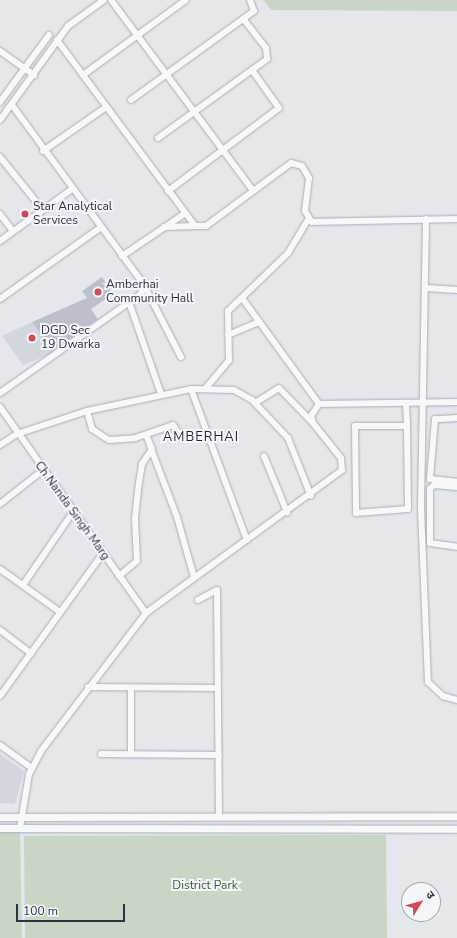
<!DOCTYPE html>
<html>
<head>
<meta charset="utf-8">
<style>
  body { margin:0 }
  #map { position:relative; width:457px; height:938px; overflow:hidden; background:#e4e7ec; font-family:"Nunito Sans","Noto Sans Devanagari",sans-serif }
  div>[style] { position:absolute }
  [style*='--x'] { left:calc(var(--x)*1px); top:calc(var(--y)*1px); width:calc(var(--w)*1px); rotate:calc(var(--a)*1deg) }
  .built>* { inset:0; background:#d2d6de }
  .green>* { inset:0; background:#c9d6c5 }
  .building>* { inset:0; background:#bbc0ca }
  .roads { filter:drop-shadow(0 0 1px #a9aeb7) drop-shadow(0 0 1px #a9aeb7) }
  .minor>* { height:6px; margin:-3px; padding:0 3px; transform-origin:3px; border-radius:3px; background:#f7f8fa }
  .tertiary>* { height:7px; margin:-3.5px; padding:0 3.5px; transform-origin:3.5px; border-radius:3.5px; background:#f7f8fa }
  .dots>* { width:11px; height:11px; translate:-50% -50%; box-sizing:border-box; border:2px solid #f4f6f9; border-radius:50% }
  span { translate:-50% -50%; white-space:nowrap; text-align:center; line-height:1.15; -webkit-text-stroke:4px #f4f6f9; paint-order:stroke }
  .poi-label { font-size:12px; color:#2b3445 }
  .left { translate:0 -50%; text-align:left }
  .street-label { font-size:12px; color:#2b3445 }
  .park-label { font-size:12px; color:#3f6138 }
  .neighbourhood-label { font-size:13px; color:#1d2536; letter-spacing:1px }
  .north { position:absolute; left:401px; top:882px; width:40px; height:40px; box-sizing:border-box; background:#f4f6f9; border:1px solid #a4a8b1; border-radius:50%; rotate:53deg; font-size:11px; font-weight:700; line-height:16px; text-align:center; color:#2b3445 }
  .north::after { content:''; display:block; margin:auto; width:14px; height:18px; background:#d1495b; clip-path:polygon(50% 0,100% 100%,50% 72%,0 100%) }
  .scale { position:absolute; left:16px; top:904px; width:109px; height:18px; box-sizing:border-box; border:2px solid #2b3445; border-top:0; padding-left:5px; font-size:12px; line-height:14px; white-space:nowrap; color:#2b3445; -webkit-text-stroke:3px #f4f6f9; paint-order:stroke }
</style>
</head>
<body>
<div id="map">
  <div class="built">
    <div style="clip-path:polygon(32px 322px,55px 352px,23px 365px,2px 336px)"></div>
    <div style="clip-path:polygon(0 754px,24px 771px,15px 804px,0 803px)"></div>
  </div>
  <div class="green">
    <div style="clip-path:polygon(263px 0,457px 0,457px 11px,271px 10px)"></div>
    <div style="clip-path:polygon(0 832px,20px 832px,22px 938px,0 938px)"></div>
    <div style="clip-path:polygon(386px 835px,387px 938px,25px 938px,24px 836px)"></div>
  </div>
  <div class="building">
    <div style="clip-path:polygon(102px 277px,113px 294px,91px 309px,98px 319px,53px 350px,32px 322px,87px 298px,82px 291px)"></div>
  </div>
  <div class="roads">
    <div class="minor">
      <div style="--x:111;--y:0;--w:236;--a:53.3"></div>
      <div style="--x:57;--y:40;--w:232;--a:53.4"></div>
      <div style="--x:195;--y:226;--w:11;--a:0"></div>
      <div style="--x:206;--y:226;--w:106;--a:-36.5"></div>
      <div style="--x:291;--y:163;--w:11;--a:15"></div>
      <div style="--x:302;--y:166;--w:14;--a:60"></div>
      <div style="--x:309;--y:178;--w:33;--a:97"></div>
      <div style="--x:305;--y:211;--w:13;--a:58"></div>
      <div style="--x:312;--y:222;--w:145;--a:-1.2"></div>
      <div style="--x:0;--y:51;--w:42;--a:35.2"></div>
      <div style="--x:83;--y:75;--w:127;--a:-36.1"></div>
      <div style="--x:131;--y:100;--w:152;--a:-35.9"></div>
      <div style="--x:254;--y:11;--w:12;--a:-110"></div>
      <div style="--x:0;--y:102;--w:83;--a:-53.8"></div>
      <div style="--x:12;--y:105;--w:223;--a:53.7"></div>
      <div style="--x:144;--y:285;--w:81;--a:62.8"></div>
      <div style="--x:0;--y:120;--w:116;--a:-54.1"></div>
      <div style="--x:68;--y:26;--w:44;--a:-35.8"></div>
      <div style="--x:158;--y:138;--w:135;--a:-35.9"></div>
      <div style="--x:267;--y:59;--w:11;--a:-95"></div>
      <div style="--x:266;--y:48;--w:37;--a:-128"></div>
      <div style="--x:43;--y:151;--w:77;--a:-34.9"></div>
      <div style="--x:0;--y:157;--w:68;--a:50.9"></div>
      <div style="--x:168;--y:191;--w:139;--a:-36.8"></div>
      <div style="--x:279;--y:108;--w:47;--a:-125.4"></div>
      <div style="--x:0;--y:214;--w:21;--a:53"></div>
      <div style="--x:426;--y:219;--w:290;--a:91"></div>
      <div style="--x:421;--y:509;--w:173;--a:87.7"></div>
      <div style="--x:428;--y:682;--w:21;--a:43"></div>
      <div style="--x:443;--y:696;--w:15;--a:16"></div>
      <div style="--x:164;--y:227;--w:31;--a:-2"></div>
      <div style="--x:0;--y:241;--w:89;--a:-35.8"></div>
      <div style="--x:122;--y:256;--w:75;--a:-34.1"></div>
      <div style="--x:427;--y:288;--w:30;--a:4"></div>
      <div style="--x:242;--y:298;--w:131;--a:54"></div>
      <div style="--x:0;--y:299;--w:123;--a:-35.4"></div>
      <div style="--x:129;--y:302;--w:97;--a:70.8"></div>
      <div style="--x:228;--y:335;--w:34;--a:-23"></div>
      <div style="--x:191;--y:389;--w:161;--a:69.7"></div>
      <div style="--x:205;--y:389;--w:38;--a:-50"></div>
      <div style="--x:229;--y:360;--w:49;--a:-91.2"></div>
      <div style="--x:228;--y:311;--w:83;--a:-44"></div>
      <div style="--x:288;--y:253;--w:39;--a:-59"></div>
      <div style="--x:0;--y:393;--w:172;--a:-35.1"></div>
      <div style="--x:141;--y:294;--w:9;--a:-72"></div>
      <div style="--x:255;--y:403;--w:28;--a:-32"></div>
      <div style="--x:279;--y:388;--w:47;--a:45.9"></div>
      <div style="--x:406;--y:404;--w:22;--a:87"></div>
      <div style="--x:407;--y:426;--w:52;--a:180"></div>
      <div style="--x:355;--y:426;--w:87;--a:89.3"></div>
      <div style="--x:356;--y:513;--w:52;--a:-4.4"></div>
      <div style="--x:408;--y:509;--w:83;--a:-90.7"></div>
      <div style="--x:0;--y:407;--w:252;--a:54.7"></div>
      <div style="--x:87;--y:411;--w:19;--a:74"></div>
      <div style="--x:92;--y:429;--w:20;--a:33"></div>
      <div style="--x:109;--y:440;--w:26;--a:-4"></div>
      <div style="--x:135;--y:438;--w:40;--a:-18.9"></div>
      <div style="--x:173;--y:425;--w:16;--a:55"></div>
      <div style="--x:457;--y:418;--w:22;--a:177"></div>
      <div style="--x:435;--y:419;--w:60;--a:94.8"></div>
      <div style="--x:430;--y:479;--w:27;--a:6"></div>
      <div style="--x:0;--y:445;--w:20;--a:-33"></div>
      <div style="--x:17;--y:434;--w:74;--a:-18.2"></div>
      <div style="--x:87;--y:411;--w:106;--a:-11.9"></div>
      <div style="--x:191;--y:389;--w:43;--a:1.3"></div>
      <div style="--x:234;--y:390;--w:21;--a:29"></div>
      <div style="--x:252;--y:400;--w:52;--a:46.5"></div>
      <div style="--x:288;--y:438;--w:62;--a:68.4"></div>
      <div style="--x:150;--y:446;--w:76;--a:69.2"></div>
      <div style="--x:177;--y:517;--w:62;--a:74.2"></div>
      <div style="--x:264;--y:456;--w:61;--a:67.7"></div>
      <div style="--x:457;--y:487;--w:23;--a:-175"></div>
      <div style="--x:434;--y:485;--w:6;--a:135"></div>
      <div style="--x:430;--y:489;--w:54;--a:90"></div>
      <div style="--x:430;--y:543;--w:27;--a:8"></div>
      <div style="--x:0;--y:504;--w:55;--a:-38.3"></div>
      <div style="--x:0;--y:569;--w:74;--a:35.6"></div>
      <div style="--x:119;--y:576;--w:23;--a:-40"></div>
      <div style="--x:137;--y:561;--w:42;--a:-92.7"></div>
      <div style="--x:135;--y:519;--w:36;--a:-84"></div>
      <div style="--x:139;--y:483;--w:19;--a:-81"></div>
      <div style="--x:142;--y:464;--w:18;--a:-56"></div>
      <div style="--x:152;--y:449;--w:15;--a:-113"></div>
      <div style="--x:23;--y:585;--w:88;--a:-55.6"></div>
      <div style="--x:198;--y:600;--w:21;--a:-28"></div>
      <div style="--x:217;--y:590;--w:227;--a:89.5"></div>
      <div style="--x:0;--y:630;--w:39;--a:37"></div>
      <div style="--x:88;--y:687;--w:130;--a:0.4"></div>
      <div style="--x:0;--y:696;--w:176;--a:-54.2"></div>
      <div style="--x:0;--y:745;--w:39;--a:36"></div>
      <div style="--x:101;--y:754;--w:118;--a:0.5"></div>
      <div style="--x:131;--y:754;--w:65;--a:-90"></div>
      <div style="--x:20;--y:828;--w:55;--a:-80.5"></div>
      <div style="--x:29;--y:774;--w:26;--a:-62"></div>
      <div style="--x:41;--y:751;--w:173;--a:-52.7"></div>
      <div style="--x:146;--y:613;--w:243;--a:-36.1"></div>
      <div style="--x:342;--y:470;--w:12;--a:-95"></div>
      <div style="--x:341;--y:458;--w:45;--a:-128.7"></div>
      <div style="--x:313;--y:423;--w:7;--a:-106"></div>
      <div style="--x:311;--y:416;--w:14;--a:-56"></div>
      <div style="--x:319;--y:404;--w:138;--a:-0.8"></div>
    </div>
    <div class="tertiary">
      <div style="--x:0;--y:817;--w:457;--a:-0.1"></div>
      <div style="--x:0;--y:828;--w:457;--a:0.1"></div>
    </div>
  </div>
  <div class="dots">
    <div style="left:25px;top:214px;background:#d1495b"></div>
    <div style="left:98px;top:292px;background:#d1495b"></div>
    <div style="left:32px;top:338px;background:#d1495b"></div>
  </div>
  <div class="poi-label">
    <span class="left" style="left:33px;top:214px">Star Analytical<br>Services</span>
    <span class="left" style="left:106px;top:292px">Amberhai<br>Community Hall</span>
    <span class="left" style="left:41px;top:338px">DGD Sec<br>19 Dwarka</span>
  </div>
  <div class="street-label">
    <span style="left:72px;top:511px;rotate:54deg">Ch Nanda Singh Marg</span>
  </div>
  <div class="park-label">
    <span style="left:205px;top:886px">District Park</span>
  </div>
  <div class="neighbourhood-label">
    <span style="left:201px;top:437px">AMBERHAI</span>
  </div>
  <div class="north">उ</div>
  <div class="scale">100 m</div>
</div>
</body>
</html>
